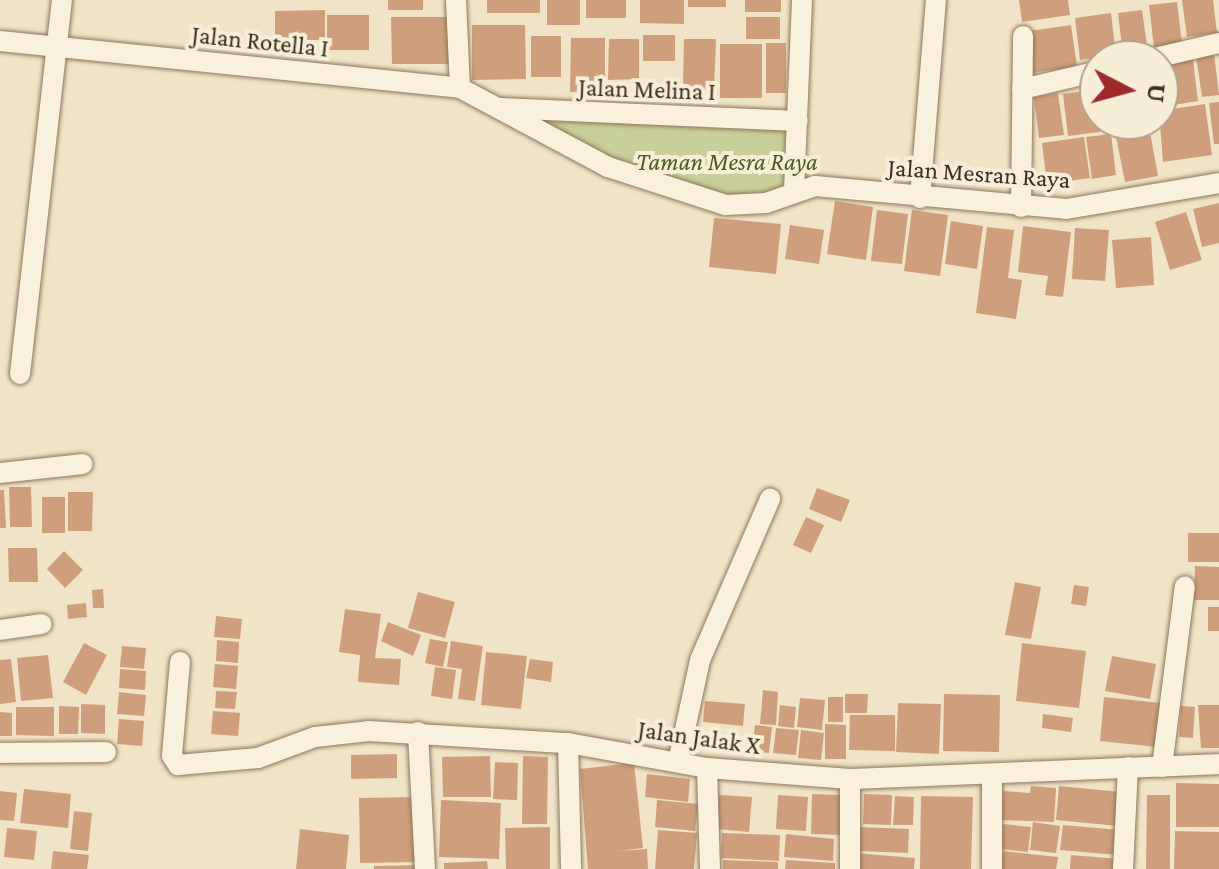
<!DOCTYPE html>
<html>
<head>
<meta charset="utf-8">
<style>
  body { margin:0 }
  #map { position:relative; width:1219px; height:869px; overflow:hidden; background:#f0e4c8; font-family:"Crimson Pro",serif }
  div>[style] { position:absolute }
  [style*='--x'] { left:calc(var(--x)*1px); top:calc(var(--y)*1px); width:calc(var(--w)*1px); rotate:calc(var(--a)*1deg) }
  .green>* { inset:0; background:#c9cf9b }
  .building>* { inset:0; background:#cf9f7d }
  .roads { filter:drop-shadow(0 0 2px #8d765c) drop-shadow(0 0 2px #8d765c) }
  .minor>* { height:20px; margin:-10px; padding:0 10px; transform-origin:10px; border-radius:10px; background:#faf1dc }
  span { translate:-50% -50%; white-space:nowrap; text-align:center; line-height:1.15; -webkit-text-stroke:8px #f7eed8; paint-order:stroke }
  .street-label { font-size:25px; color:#3d2e20 }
  .park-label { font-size:25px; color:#4d5a26; font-style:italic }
  .north { position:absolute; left:1079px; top:40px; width:100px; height:100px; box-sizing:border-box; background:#f7eed8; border:2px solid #ada18e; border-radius:50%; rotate:96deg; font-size:28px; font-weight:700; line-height:40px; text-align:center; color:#3d2e20 }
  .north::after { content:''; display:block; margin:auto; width:35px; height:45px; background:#9e2a2b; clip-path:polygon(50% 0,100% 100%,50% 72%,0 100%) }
</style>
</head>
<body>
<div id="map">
  <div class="green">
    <div style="clip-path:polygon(495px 108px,798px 121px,788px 192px,705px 201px)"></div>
  </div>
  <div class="building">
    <div style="clip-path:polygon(388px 0,423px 0,423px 10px,388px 10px)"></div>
    <div style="clip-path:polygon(487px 0,540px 0,540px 13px,487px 13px)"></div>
    <div style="clip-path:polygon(547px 0,580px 0,580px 25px,547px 25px)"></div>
    <div style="clip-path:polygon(586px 0,626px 0,626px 18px,586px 18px)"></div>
    <div style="clip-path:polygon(640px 0,684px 0,684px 24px,640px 23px)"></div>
    <div style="clip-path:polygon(688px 0,726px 0,726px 7px,688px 7px)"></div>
    <div style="clip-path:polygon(745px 0,781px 0,781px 12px,745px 12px)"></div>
    <div style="clip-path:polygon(1019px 0,1068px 0,1070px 15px,1022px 22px)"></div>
    <div style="clip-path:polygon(1182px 0,1213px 0,1217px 33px,1187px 37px)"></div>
    <div style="clip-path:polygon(1177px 2px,1182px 43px,1154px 47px,1149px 5px)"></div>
    <div style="clip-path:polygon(325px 10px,325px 40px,275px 40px,275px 11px)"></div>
    <div style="clip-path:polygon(1142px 10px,1148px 52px,1123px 55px,1118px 13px)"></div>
    <div style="clip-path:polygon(1111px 13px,1116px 55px,1080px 60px,1075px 18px)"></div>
    <div style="clip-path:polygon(327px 15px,369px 15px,369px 50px,327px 50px)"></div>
    <div style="clip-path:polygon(391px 17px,451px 17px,451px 64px,392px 64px)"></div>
    <div style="clip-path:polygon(746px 17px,780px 17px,780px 39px,746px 39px)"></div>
    <div style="clip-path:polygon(472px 25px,525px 25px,526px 79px,472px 80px)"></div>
    <div style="clip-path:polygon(1071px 25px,1077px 67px,1029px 73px,1023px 32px)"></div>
    <div style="clip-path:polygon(643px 35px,675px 35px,675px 61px,643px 61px)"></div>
    <div style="clip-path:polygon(531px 36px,561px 36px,561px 77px,531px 77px)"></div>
    <div style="clip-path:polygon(571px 38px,605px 38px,605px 91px,570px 92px)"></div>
    <div style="clip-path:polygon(609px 39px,639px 39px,639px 79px,608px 80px)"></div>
    <div style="clip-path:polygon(684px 39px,716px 39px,714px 89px,683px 89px)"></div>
    <div style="clip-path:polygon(766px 43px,786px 43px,786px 93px,766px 93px)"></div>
    <div style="clip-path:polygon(720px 44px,762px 44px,762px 98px,720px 98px)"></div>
    <div style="clip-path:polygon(1214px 53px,1219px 95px,1202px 97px,1196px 56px)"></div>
    <div style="clip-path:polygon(1193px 60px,1198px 101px,1174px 105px,1168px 63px)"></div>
    <div style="clip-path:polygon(1094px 90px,1100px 132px,1068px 136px,1063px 94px)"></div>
    <div style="clip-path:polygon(1058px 93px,1064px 135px,1039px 138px,1034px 97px)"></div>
    <div style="clip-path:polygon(1219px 102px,1219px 144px,1214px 144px,1209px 103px)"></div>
    <div style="clip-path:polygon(1205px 104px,1212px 155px,1163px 162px,1159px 111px)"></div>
    <div style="clip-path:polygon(1148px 121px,1158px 176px,1125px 182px,1114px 127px)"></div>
    <div style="clip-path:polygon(1111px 134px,1116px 175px,1092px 179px,1086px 137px)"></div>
    <div style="clip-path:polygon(1084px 137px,1090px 178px,1047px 184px,1042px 143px)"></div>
    <div style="clip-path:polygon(835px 201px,873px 207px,866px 260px,827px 254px)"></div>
    <div style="clip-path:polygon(1219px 203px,1219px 243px,1202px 247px,1193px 209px)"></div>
    <div style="clip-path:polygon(877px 210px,908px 214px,902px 264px,871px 261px)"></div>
    <div style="clip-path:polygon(912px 210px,948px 215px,940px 276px,904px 271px)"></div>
    <div style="clip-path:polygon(1186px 212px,1202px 260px,1170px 270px,1155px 222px)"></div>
    <div style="clip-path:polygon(714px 218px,781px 224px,776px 274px,709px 267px)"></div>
    <div style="clip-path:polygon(951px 221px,983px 226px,977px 269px,945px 264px)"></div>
    <div style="clip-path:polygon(790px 225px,824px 230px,819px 264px,785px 259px)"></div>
    <div style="clip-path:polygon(1023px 226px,1071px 232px,1063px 297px,1045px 295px,1048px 276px,1018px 272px)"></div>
    <div style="clip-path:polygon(987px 227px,1014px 230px,1008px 278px,1022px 280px,1016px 319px,976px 313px)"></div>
    <div style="clip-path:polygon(1075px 228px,1109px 230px,1105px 281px,1072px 279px)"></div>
    <div style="clip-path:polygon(1151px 237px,1154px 285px,1116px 288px,1112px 240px)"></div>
    <div style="clip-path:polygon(9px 487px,31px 487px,32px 527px,10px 527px)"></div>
    <div style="clip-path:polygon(817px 488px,850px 500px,841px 522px,809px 509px)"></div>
    <div style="clip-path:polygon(0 490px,4px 490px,6px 528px,0 528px)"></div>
    <div style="clip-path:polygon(68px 492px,93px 492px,92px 531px,68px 531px)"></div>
    <div style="clip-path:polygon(42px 497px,65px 497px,65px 533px,42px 533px)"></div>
    <div style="clip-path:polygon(806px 517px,824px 525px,811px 553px,793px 545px)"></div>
    <div style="clip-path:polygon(1188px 533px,1219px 533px,1219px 562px,1188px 562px)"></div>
    <div style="clip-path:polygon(8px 548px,37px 548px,38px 582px,9px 582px)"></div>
    <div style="clip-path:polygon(64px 551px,83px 570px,65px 588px,47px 569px)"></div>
    <div style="clip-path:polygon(1195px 566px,1219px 567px,1219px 600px,1194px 600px)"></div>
    <div style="clip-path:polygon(1015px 582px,1041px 587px,1031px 639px,1005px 635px)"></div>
    <div style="clip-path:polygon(1074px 585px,1089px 587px,1086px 606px,1071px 604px)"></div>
    <div style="clip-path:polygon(103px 589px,104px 608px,93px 608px,92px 590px)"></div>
    <div style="clip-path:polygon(418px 592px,455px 602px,445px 638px,408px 628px)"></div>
    <div style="clip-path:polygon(86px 603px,87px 617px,68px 619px,67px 605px)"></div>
    <div style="clip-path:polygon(1208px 607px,1219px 607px,1219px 631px,1208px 631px)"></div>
    <div style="clip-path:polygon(345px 609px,381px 614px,375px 658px,401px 659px,399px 685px,358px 682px,360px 655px,339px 652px)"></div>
    <div style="clip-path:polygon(216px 616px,242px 619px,240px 639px,214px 637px)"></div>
    <div style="clip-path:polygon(388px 622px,421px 635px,413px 656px,381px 641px)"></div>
    <div style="clip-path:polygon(430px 639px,448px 642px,443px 667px,425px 663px)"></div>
    <div style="clip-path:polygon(217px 640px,239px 642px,238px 663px,216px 661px)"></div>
    <div style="clip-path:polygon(451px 641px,483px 646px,475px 701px,458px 699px,462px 669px,447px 667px)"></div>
    <div style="clip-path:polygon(84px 643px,107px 655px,86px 695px,63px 682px)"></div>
    <div style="clip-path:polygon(1022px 643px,1086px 651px,1079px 708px,1016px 701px)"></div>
    <div style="clip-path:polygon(122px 646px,146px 648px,144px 669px,120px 667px)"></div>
    <div style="clip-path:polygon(486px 652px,527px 656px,521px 709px,481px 705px)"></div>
    <div style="clip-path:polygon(48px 655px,53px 698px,21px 701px,17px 658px)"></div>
    <div style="clip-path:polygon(1112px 656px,1156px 664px,1150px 699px,1105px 691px)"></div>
    <div style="clip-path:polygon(11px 659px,16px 702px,0 704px,0 660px)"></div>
    <div style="clip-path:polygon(530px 659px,553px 662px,551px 682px,526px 678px)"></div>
    <div style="clip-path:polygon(215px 664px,238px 666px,236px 689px,213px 687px)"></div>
    <div style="clip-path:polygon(435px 667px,456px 670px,452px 699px,431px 696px)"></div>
    <div style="clip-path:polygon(120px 669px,146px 671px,145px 690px,119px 688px)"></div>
    <div style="clip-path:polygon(763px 690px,778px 692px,776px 725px,760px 724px)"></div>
    <div style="clip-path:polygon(216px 691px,237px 692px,235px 709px,215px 708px)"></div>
    <div style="clip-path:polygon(119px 692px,146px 695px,144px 716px,117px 714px)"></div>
    <div style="clip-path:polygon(845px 694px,868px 694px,867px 713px,845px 713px)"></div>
    <div style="clip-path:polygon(944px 694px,1000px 695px,999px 752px,943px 751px)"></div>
    <div style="clip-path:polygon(828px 697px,843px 697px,843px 722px,828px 722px)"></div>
    <div style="clip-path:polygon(1104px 697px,1161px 703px,1157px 747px,1100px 741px)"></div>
    <div style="clip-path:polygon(800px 698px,825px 700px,822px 730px,797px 727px)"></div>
    <div style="clip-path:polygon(705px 701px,745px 704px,743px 726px,703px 722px)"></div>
    <div style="clip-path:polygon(898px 703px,941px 704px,939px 754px,896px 752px)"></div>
    <div style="clip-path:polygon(81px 704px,105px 705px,105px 734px,81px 733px)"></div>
    <div style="clip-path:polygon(780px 705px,796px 707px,794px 728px,778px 726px)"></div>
    <div style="clip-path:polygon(1198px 705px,1219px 705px,1219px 748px,1201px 748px)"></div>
    <div style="clip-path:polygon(59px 706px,79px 707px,78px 734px,59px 734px)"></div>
    <div style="clip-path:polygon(1181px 706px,1195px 707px,1193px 738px,1179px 737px)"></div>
    <div style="clip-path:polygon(16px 707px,54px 707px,54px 736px,16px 735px)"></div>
    <div style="clip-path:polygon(213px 711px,240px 713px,238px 736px,211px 734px)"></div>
    <div style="clip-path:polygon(0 712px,12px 713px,12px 736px,0 736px)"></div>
    <div style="clip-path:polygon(1043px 714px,1073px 718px,1071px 732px,1042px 728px)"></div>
    <div style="clip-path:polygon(850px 715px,895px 715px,895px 751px,849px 750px)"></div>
    <div style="clip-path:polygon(119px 719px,144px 721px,142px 746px,117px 744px)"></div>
    <div style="clip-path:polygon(825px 724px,846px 725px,846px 759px,825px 759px)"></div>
    <div style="clip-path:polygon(755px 725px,772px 727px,769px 753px,752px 751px)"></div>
    <div style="clip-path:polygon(776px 728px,799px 730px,796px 755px,773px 753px)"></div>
    <div style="clip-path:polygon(801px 730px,824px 733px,821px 760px,798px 758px)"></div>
    <div style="clip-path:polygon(397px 754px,397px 778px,351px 779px,351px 755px)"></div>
    <div style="clip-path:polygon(490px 756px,491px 797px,443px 797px,442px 757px)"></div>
    <div style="clip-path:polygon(523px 756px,548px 757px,547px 824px,522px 824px)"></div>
    <div style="clip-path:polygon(495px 762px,518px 763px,517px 800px,493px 799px)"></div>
    <div style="clip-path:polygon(634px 763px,643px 848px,618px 851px,647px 849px,648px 869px,588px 869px,580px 769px)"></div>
    <div style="clip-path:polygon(647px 774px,690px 779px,688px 802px,645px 797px)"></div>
    <div style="clip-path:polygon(1176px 783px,1219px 784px,1219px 827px,1176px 827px)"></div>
    <div style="clip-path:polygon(1031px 786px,1056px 788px,1054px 822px,1001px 820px,1003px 791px,1030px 793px)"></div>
    <div style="clip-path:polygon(1059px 786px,1121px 792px,1118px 826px,1056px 820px)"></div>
    <div style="clip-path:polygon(24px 789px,71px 794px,68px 828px,20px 823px)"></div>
    <div style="clip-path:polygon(0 791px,17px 793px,14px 821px,0 820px)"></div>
    <div style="clip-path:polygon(812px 794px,844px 795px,843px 835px,811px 834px)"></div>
    <div style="clip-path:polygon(864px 794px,892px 795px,891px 825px,863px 824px)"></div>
    <div style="clip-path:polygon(719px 795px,752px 797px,749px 832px,716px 829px)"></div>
    <div style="clip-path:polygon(778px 795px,808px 797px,806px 831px,776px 829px)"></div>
    <div style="clip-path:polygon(1147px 795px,1170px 795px,1170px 869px,1146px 869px)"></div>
    <div style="clip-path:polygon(895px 796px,914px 797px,913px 825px,893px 825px)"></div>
    <div style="clip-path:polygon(921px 796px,973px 797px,971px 869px,920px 869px)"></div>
    <div style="clip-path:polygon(419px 797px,420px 862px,360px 863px,359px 798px)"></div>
    <div style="clip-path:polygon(441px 800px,501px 803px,499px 859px,439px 857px)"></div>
    <div style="clip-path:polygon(657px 800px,698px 804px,695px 831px,655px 827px)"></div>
    <div style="clip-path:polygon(74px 811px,92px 813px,88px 851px,70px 849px)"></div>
    <div style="clip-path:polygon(1033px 822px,1060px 826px,1056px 853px,1030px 850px)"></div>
    <div style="clip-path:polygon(1003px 824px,1031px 827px,1028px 852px,1000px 849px)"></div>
    <div style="clip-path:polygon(1063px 825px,1120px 830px,1117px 855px,1060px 850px)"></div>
    <div style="clip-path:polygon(550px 827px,550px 869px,506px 869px,505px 828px)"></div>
    <div style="clip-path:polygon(859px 827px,909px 829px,908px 853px,858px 851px)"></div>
    <div style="clip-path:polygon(7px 828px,37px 831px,34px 860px,4px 857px)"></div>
    <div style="clip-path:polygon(300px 829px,349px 835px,346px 869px,296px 869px)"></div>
    <div style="clip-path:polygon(658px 830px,697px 833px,694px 869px,655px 869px)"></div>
    <div style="clip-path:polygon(1175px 831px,1219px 832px,1219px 869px,1174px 869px)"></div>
    <div style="clip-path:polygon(722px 833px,780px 835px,779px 861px,721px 858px)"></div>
    <div style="clip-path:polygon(786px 834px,834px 839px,833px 861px,784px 857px)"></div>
    <div style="clip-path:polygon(53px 851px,89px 855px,87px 869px,51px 869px)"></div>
    <div style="clip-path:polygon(1003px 851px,1058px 857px,1056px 869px,1001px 869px)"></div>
    <div style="clip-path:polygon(855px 853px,915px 858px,914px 869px,854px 869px)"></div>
    <div style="clip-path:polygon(1071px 855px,1120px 859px,1119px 869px,1070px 869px)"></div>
    <div style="clip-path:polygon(723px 860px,778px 862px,778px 869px,723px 869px)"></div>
    <div style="clip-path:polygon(786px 860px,835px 863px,835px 869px,785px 869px)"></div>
    <div style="clip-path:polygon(487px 861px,488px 869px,444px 869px,444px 863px)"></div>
    <div style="clip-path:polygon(422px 865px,422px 869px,374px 869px,374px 866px)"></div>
  </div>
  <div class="roads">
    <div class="minor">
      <div style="--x:456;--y:0;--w:88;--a:87.4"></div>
      <div style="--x:0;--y:41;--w:462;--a:5.8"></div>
      <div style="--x:460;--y:88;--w:168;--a:28.1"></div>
      <div style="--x:608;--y:167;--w:124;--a:17.9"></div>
      <div style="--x:726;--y:205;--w:40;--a:-2.9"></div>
      <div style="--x:766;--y:203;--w:52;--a:-19.1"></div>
      <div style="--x:815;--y:186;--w:252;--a:5.2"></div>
      <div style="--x:1066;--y:209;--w:155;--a:-9.6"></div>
      <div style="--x:1146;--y:60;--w:75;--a:-13.1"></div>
      <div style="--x:1022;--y:89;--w:79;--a:-13.2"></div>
      <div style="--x:500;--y:108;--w:298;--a:2.5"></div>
      <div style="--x:794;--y:191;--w:191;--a:-87.6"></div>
      <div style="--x:920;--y:198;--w:199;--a:-85.4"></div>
      <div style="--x:1021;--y:207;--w:171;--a:-89.3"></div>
      <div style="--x:20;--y:374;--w:376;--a:-83.6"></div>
      <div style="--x:0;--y:473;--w:83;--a:-6.2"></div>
      <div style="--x:0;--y:630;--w:42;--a:-8.1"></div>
      <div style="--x:180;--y:662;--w:94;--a:94.9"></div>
      <div style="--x:172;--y:756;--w:11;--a:56"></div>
      <div style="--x:178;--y:765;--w:80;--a:-5"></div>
      <div style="--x:258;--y:758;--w:61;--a:-20.2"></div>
      <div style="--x:315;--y:737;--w:54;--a:-6.3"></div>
      <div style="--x:369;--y:731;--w:199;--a:3.5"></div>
      <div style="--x:568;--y:743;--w:141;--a:10.2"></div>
      <div style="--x:707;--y:768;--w:143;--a:4.4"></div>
      <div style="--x:850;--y:779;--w:369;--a:-2.3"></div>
      <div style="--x:418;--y:732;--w:137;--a:87.1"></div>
      <div style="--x:568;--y:743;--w:126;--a:88.6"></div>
      <div style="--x:0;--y:753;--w:106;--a:-0.5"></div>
      <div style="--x:678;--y:762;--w:104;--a:-77.8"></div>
      <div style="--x:700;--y:660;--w:176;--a:-66.5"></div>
      <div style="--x:1162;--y:767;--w:182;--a:-82.8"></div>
      <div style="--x:707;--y:768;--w:101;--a:88.3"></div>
      <div style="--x:992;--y:776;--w:93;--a:90"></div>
      <div style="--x:850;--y:869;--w:90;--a:-90"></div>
      <div style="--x:1123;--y:869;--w:102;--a:-87.2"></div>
    </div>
  </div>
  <div class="street-label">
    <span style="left:260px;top:42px;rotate:6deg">Jalan Rotella I</span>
    <span style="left:647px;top:90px;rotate:2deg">Jalan Melina I</span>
    <span style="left:979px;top:174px;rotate:4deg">Jalan Mesran Raya</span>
    <span style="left:699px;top:738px;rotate:8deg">Jalan Jalak X</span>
  </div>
  <div class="park-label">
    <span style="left:727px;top:162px">Taman Mesra Raya</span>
  </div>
  <div class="north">U</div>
</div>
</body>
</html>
